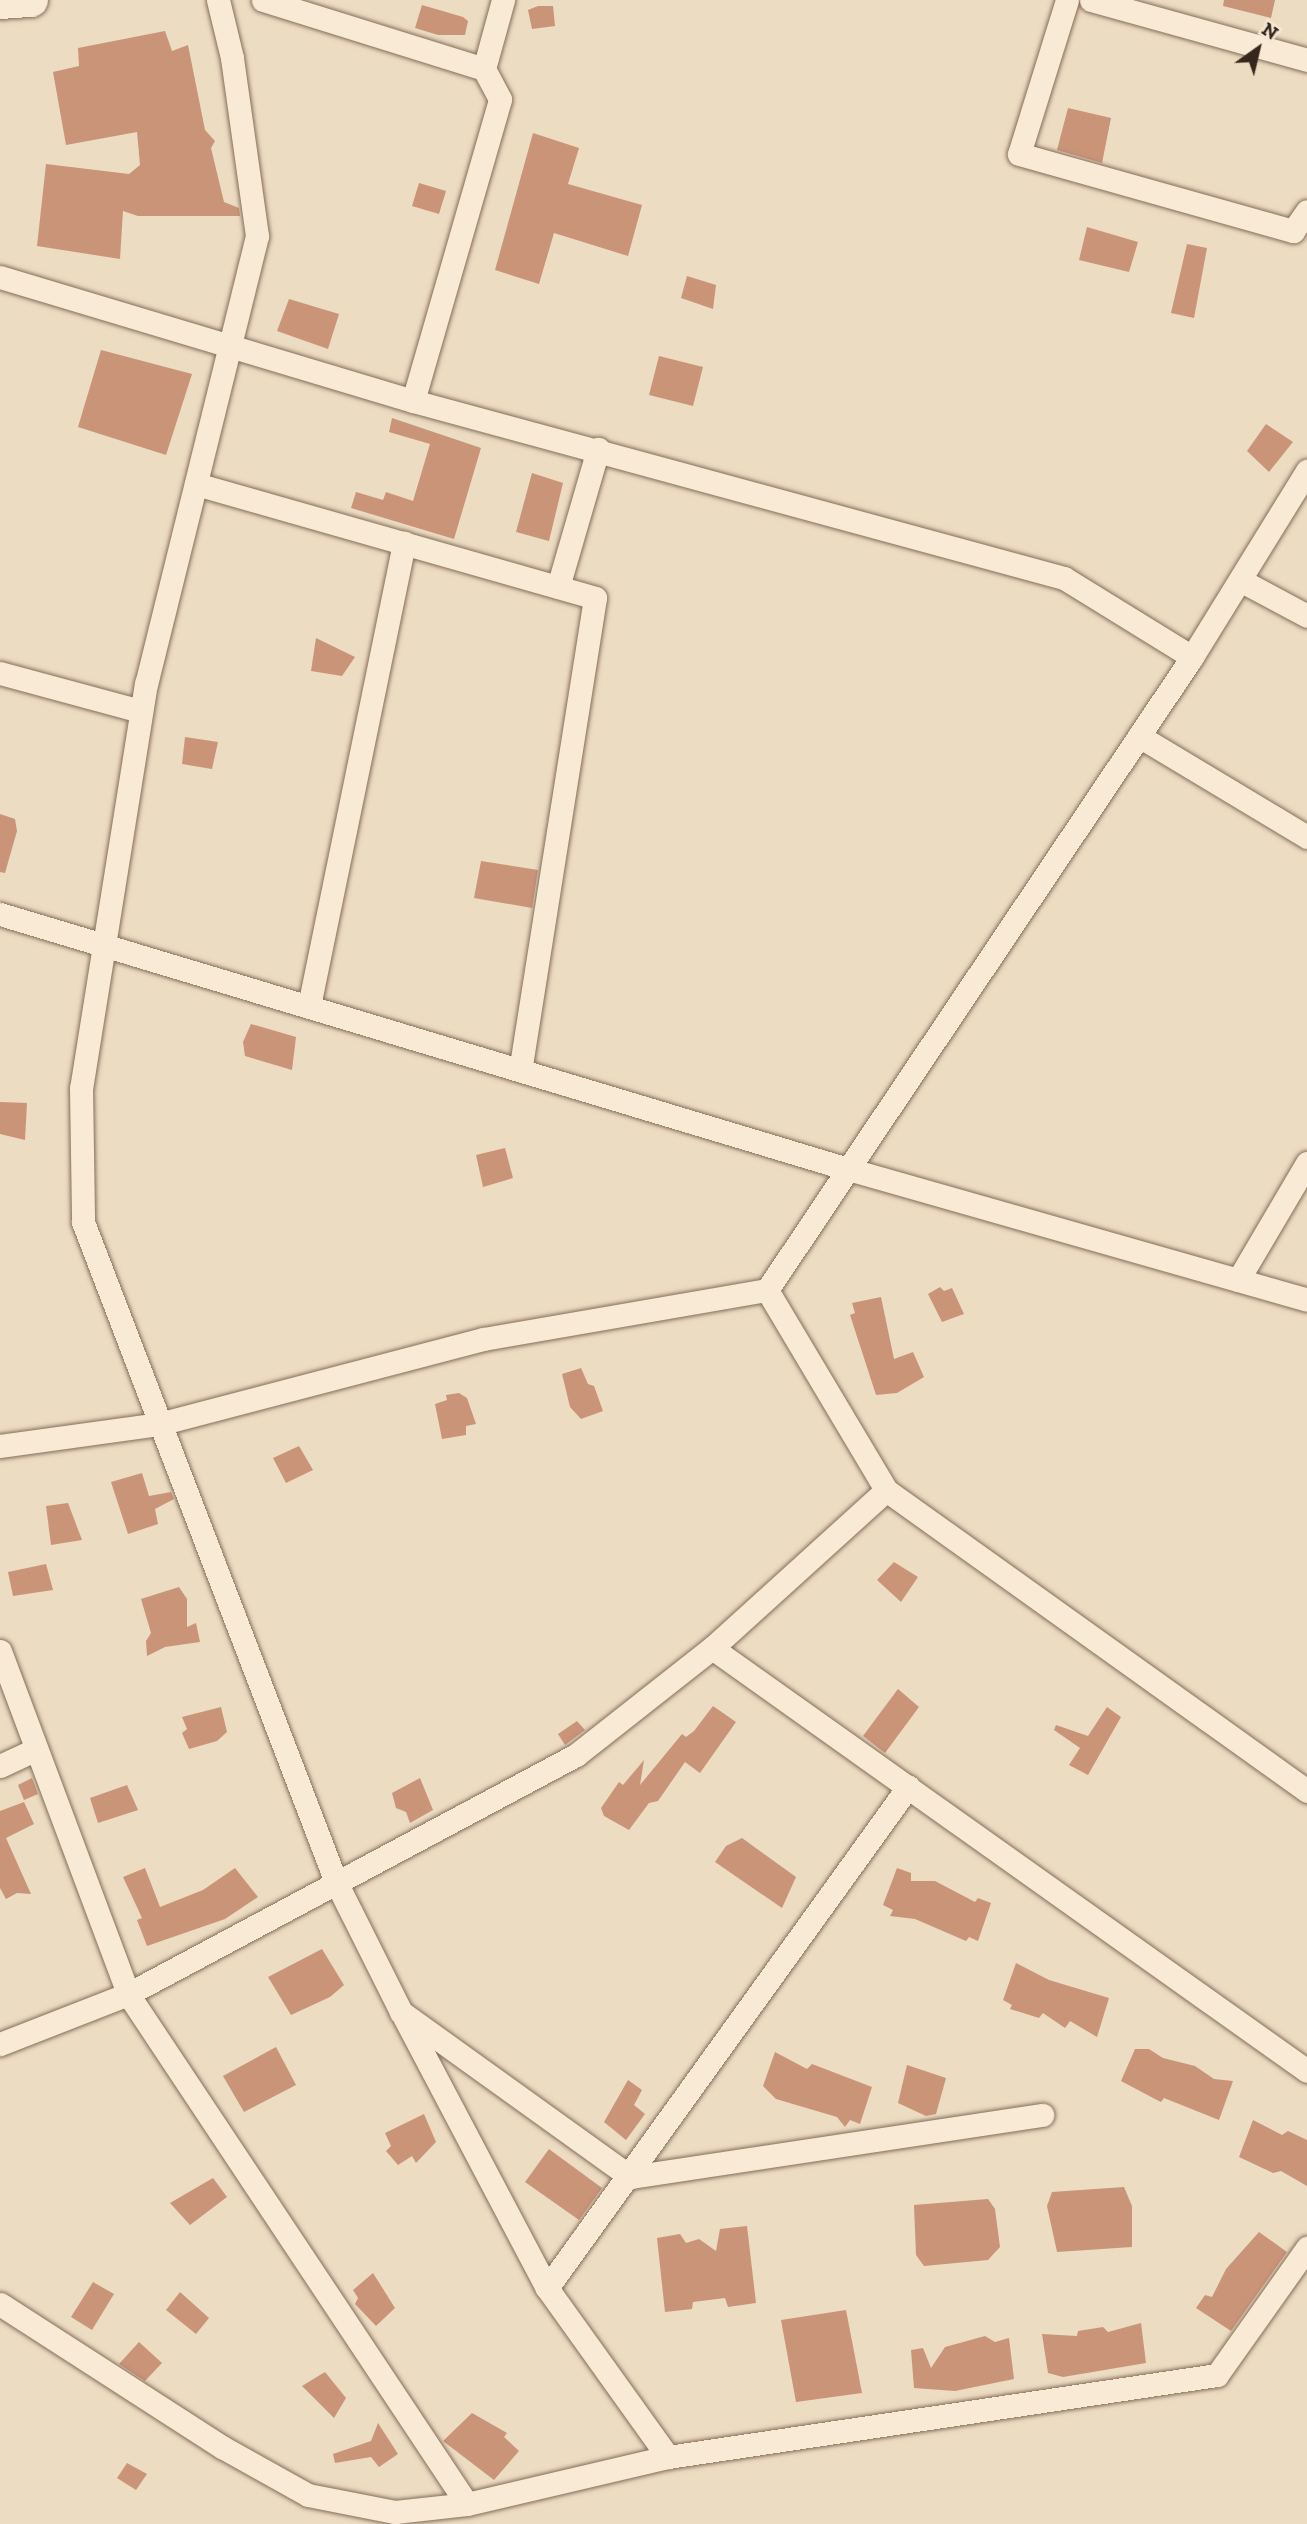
<!DOCTYPE html>
<html>
<head>
<meta charset="utf-8">
<style>
  body { margin:0 }
  #map { position:relative; width:1307px; height:2524px; overflow:hidden; background:#ecdcc2; font-family:"Zilla Slab",serif }
  div>[style] { position:absolute }
  [style*='--x'] { left:calc(var(--x)*1px); top:calc(var(--y)*1px); width:calc(var(--w)*1px); rotate:calc(var(--a)*1deg) }
  .building>* { inset:0; background:#ca9479 }
  .roads { filter:drop-shadow(0 0 2px #866d5a) drop-shadow(0 0 2px #866d5a) }
  .street>* { height:23px; margin:-11.5px; padding:0 11.5px; transform-origin:11.5px; border-radius:11.5px; background:#f8ead5 }
  .secondary>* { height:33px; margin:-16.5px; padding:0 16.5px; transform-origin:16.5px; border-radius:16.5px; background:#f8ead5 }
  span { translate:-50% -50%; white-space:nowrap; text-align:center; line-height:1.15; -webkit-text-stroke:5px #f4e7d1; paint-order:stroke }
  .north { position:absolute; left:1223px; top:14px; width:70px; height:70px; -webkit-text-stroke:5px #f4e7d1; paint-order:stroke; rotate:34deg; font-size:19px; font-weight:700; line-height:28px; text-align:center; color:#36271d }
  .north::after { content:''; display:block; margin:auto; width:24px; height:32px; background:#36271d; clip-path:polygon(50% 0,100% 100%,50% 72%,0 100%) }
</style>
</head>
<body>
<div id="map">
  <div class="building">
    <div style="clip-path:polygon(1224px 0,1275px 0,1271px 18px,1223px 6px)"></div>
    <div style="clip-path:polygon(422px 5px,463px 17px,468px 21px,465px 35px,438px 35px,415px 28px)"></div>
    <div style="clip-path:polygon(538px 6px,553px 6px,555px 26px,532px 29px,528px 10px)"></div>
    <div style="clip-path:polygon(165px 31px,172px 51px,188px 45px,205px 130px,215px 141px,211px 148px,224px 202px,239px 208px,240px 216px,138px 216px,123px 211px,120px 259px,37px 246px,46px 164px,129px 174px,140px 165px,137px 132px,66px 145px,53px 72px,79px 66px,78px 48px)"></div>
    <div style="clip-path:polygon(1068px 108px,1111px 118px,1102px 163px,1057px 150px)"></div>
    <div style="clip-path:polygon(533px 133px,579px 148px,568px 184px,642px 205px,628px 256px,554px 233px,539px 284px,495px 270px)"></div>
    <div style="clip-path:polygon(419px 183px,446px 191px,439px 214px,412px 206px)"></div>
    <div style="clip-path:polygon(1087px 227px,1138px 242px,1129px 272px,1079px 260px)"></div>
    <div style="clip-path:polygon(1187px 244px,1207px 248px,1194px 318px,1171px 313px)"></div>
    <div style="clip-path:polygon(687px 276px,716px 285px,713px 309px,681px 298px)"></div>
    <div style="clip-path:polygon(289px 299px,339px 314px,328px 349px,277px 331px)"></div>
    <div style="clip-path:polygon(101px 350px,192px 374px,166px 455px,78px 427px)"></div>
    <div style="clip-path:polygon(659px 356px,703px 367px,693px 406px,649px 395px)"></div>
    <div style="clip-path:polygon(392px 418px,481px 448px,454px 539px,351px 508px,356px 492px,383px 500px,386px 492px,413px 501px,430px 444px,389px 432px)"></div>
    <div style="clip-path:polygon(1266px 424px,1293px 442px,1269px 472px,1247px 451px)"></div>
    <div style="clip-path:polygon(532px 473px,563px 483px,549px 541px,516px 532px)"></div>
    <div style="clip-path:polygon(316px 638px,355px 657px,342px 676px,311px 671px)"></div>
    <div style="clip-path:polygon(185px 737px,218px 742px,212px 769px,182px 764px)"></div>
    <div style="clip-path:polygon(0 814px,15px 819px,17px 831px,5px 873px,0 872px)"></div>
    <div style="clip-path:polygon(481px 861px,538px 870px,532px 908px,474px 898px)"></div>
    <div style="clip-path:polygon(251px 1024px,296px 1037px,292px 1070px,245px 1056px,243px 1042px)"></div>
    <div style="clip-path:polygon(0 1102px,27px 1103px,25px 1140px,0 1134px)"></div>
    <div style="clip-path:polygon(505px 1148px,513px 1178px,483px 1187px,476px 1155px)"></div>
    <div style="clip-path:polygon(940px 1287px,944px 1291px,952px 1288px,964px 1314px,942px 1322px,928px 1294px)"></div>
    <div style="clip-path:polygon(881px 1297px,894px 1359px,913px 1352px,924px 1377px,897px 1393px,876px 1395px,850px 1315px,855px 1313px,852px 1303px)"></div>
    <div style="clip-path:polygon(581px 1368px,588px 1384px,594px 1386px,603px 1411px,581px 1419px,570px 1407px,562px 1374px)"></div>
    <div style="clip-path:polygon(459px 1393px,467px 1398px,476px 1424px,466px 1426px,466px 1435px,442px 1439px,435px 1404px,447px 1400px,446px 1395px)"></div>
    <div style="clip-path:polygon(299px 1446px,313px 1470px,286px 1483px,273px 1458px)"></div>
    <div style="clip-path:polygon(142px 1473px,149px 1496px,171px 1492px,174px 1499px,155px 1509px,158px 1524px,128px 1534px,111px 1482px)"></div>
    <div style="clip-path:polygon(68px 1503px,82px 1540px,51px 1545px,46px 1506px)"></div>
    <div style="clip-path:polygon(894px 1562px,918px 1577px,901px 1602px,877px 1580px)"></div>
    <div style="clip-path:polygon(46px 1564px,53px 1590px,13px 1596px,8px 1572px)"></div>
    <div style="clip-path:polygon(179px 1587px,187px 1599px,187px 1627px,196px 1623px,200px 1642px,165px 1647px,147px 1656px,146px 1641px,151px 1633px,141px 1599px)"></div>
    <div style="clip-path:polygon(898px 1689px,919px 1707px,885px 1753px,863px 1736px)"></div>
    <div style="clip-path:polygon(713px 1706px,736px 1722px,700px 1773px,685px 1762px,658px 1801px,649px 1803px,629px 1830px,604px 1816px,601px 1808px,619px 1782px,623px 1785px,644px 1760px,640px 1785px,682px 1734px,686px 1737px,694px 1731px)"></div>
    <div style="clip-path:polygon(221px 1707px,227px 1732px,217px 1741px,189px 1749px,182px 1733px,187px 1729px,182px 1717px)"></div>
    <div style="clip-path:polygon(1107px 1707px,1121px 1717px,1088px 1775px,1069px 1765px,1080px 1748px,1054px 1730px,1056px 1725px,1088px 1736px)"></div>
    <div style="clip-path:polygon(577px 1721px,585px 1730px,565px 1745px,558px 1734px)"></div>
    <div style="clip-path:polygon(32px 1778px,38px 1794px,24px 1800px,18px 1785px)"></div>
    <div style="clip-path:polygon(420px 1778px,433px 1810px,410px 1823px,406px 1812px,396px 1808px,392px 1793px)"></div>
    <div style="clip-path:polygon(127px 1785px,138px 1810px,98px 1823px,90px 1798px)"></div>
    <div style="clip-path:polygon(24px 1802px,34px 1824px,6px 1838px,31px 1894px,17px 1893px,6px 1899px,0 1888px,0 1811px)"></div>
    <div style="clip-path:polygon(742px 1838px,796px 1877px,782px 1908px,715px 1862px,726px 1846px)"></div>
    <div style="clip-path:polygon(145px 1868px,160px 1907px,203px 1890px,235px 1868px,258px 1897px,225px 1919px,147px 1946px,137px 1920px,142px 1918px,123px 1877px)"></div>
    <div style="clip-path:polygon(897px 1868px,911px 1873px,911px 1881px,935px 1881px,975px 1902px,978px 1898px,991px 1903px,978px 1941px,969px 1937px,966px 1941px,915px 1919px,890px 1916px,893px 1910px,883px 1905px)"></div>
    <div style="clip-path:polygon(322px 1949px,344px 1985px,330px 1997px,291px 2015px,268px 1977px)"></div>
    <div style="clip-path:polygon(1016px 1963px,1049px 1980px,1109px 1998px,1097px 2037px,1070px 2021px,1065px 2028px,1043px 2013px,1039px 2018px,1010px 2009px,1012px 2005px,1003px 2000px)"></div>
    <div style="clip-path:polygon(276px 2047px,296px 2085px,244px 2112px,223px 2076px)"></div>
    <div style="clip-path:polygon(1135px 2049px,1149px 2049px,1163px 2058px,1195px 2066px,1214px 2079px,1233px 2081px,1219px 2120px,1164px 2098px,1161px 2102px,1155px 2099px,1121px 2081px)"></div>
    <div style="clip-path:polygon(775px 2052px,807px 2069px,812px 2064px,872px 2087px,860px 2124px,850px 2120px,845px 2127px,837px 2117px,776px 2099px,763px 2086px)"></div>
    <div style="clip-path:polygon(907px 2065px,946px 2078px,936px 2114px,926px 2116px,898px 2103px)"></div>
    <div style="clip-path:polygon(628px 2080px,642px 2090px,634px 2105px,645px 2114px,626px 2140px,604px 2122px)"></div>
    <div style="clip-path:polygon(424px 2114px,436px 2142px,416px 2163px,412px 2156px,398px 2165px,386px 2151px,391px 2146px,385px 2133px)"></div>
    <div style="clip-path:polygon(1253px 2120px,1282px 2135px,1288px 2131px,1307px 2140px,1307px 2186px,1281px 2171px,1273px 2173px,1239px 2157px)"></div>
    <div style="clip-path:polygon(549px 2149px,602px 2188px,579px 2220px,525px 2182px)"></div>
    <div style="clip-path:polygon(213px 2178px,227px 2197px,190px 2225px,170px 2203px)"></div>
    <div style="clip-path:polygon(1124px 2187px,1132px 2206px,1132px 2247px,1057px 2252px,1047px 2206px,1052px 2192px)"></div>
    <div style="clip-path:polygon(988px 2199px,995px 2209px,1000px 2247px,988px 2260px,924px 2266px,916px 2255px,914px 2205px)"></div>
    <div style="clip-path:polygon(747px 2226px,756px 2303px,728px 2307px,725px 2298px,693px 2302px,692px 2309px,665px 2312px,657px 2238px,680px 2234px,686px 2243px,699px 2239px,716px 2251px,720px 2229px)"></div>
    <div style="clip-path:polygon(1259px 2232px,1287px 2252px,1231px 2331px,1196px 2308px,1205px 2295px,1212px 2297px,1226px 2269px)"></div>
    <div style="clip-path:polygon(373px 2273px,395px 2308px,376px 2326px,355px 2304px,358px 2298px,353px 2290px)"></div>
    <div style="clip-path:polygon(93px 2282px,114px 2294px,92px 2330px,71px 2317px)"></div>
    <div style="clip-path:polygon(180px 2292px,209px 2318px,196px 2334px,166px 2310px)"></div>
    <div style="clip-path:polygon(846px 2310px,862px 2393px,796px 2402px,781px 2320px)"></div>
    <div style="clip-path:polygon(1141px 2323px,1146px 2363px,1063px 2377px,1048px 2373px,1042px 2334px,1077px 2336px,1078px 2331px,1103px 2327px,1108px 2332px)"></div>
    <div style="clip-path:polygon(985px 2336px,995px 2342px,1009px 2338px,1014px 2379px,955px 2391px,914px 2388px,911px 2350px,923px 2348px,931px 2368px,945px 2347px)"></div>
    <div style="clip-path:polygon(139px 2342px,162px 2363px,145px 2381px,119px 2364px)"></div>
    <div style="clip-path:polygon(325px 2372px,346px 2398px,334px 2418px,302px 2386px)"></div>
    <div style="clip-path:polygon(472px 2413px,507px 2433px,504px 2437px,519px 2451px,494px 2480px,443px 2441px)"></div>
    <div style="clip-path:polygon(378px 2423px,398px 2454px,379px 2467px,371px 2457px,335px 2463px,333px 2454px,371px 2441px)"></div>
    <div style="clip-path:polygon(127px 2463px,147px 2474px,136px 2490px,117px 2478px)"></div>
  </div>
  <div class="roads">
    <div class="street">
      <div style="--x:218;--y:0;--w:60;--a:76.4"></div>
      <div style="--x:232;--y:58;--w:180;--a:82"></div>
      <div style="--x:257;--y:236;--w:461;--a:103.9"></div>
      <div style="--x:146;--y:683;--w:410;--a:99.1"></div>
      <div style="--x:81;--y:1088;--w:134;--a:89.1"></div>
      <div style="--x:83;--y:1222;--w:707;--a:69.03"></div>
      <div style="--x:336;--y:1882;--w:145;--a:63.4"></div>
      <div style="--x:401;--y:2012;--w:283;--a:35.7"></div>
      <div style="--x:631;--y:2177;--w:416;--a:-8.6"></div>
      <div style="--x:263;--y:0;--w:232;--a:17.3"></div>
      <div style="--x:1067;--y:0;--w:161;--a:107.3"></div>
      <div style="--x:1019;--y:154;--w:285;--a:15.7"></div>
      <div style="--x:1293;--y:231;--w:24;--a:-55"></div>
      <div style="--x:1091;--y:0;--w:224;--a:15.5"></div>
      <div style="--x:0;--y:277;--w:431;--a:16.7"></div>
      <div style="--x:413;--y:401;--w:675;--a:15.21"></div>
      <div style="--x:1064;--y:578;--w:150;--a:31.7"></div>
      <div style="--x:413;--y:401;--w:314;--a:-73.9"></div>
      <div style="--x:500;--y:99;--w:34;--a:-118"></div>
      <div style="--x:484;--y:69;--w:72;--a:-74.6"></div>
      <div style="--x:196;--y:484;--w:415;--a:15.9"></div>
      <div style="--x:595;--y:598;--w:478;--a:99"></div>
      <div style="--x:1240;--y:580;--w:76;--a:28.2"></div>
      <div style="--x:558;--y:587;--w:144;--a:-73.8"></div>
      <div style="--x:0;--y:673;--w:146;--a:15.1"></div>
      <div style="--x:1139;--y:736;--w:196;--a:31"></div>
      <div style="--x:0;--y:914;--w:886;--a:16.74"></div>
      <div style="--x:848;--y:1169;--w:477;--a:15.9"></div>
      <div style="--x:309;--y:1006;--w:473;--a:-78.4"></div>
      <div style="--x:1238;--y:1280;--w:136;--a:-59.5"></div>
      <div style="--x:767;--y:1290;--w:233;--a:59.2"></div>
      <div style="--x:886;--y:1490;--w:518;--a:35.56"></div>
      <div style="--x:0;--y:1446;--w:161;--a:-7.9"></div>
      <div style="--x:159;--y:1424;--w:335;--a:-14.7"></div>
      <div style="--x:483;--y:1339;--w:288;--a:-9.8"></div>
      <div style="--x:767;--y:1290;--w:762;--a:-56.12"></div>
      <div style="--x:1192;--y:657;--w:219;--a:-58.3"></div>
      <div style="--x:712;--y:1648;--w:730;--a:35.41"></div>
      <div style="--x:0;--y:1651;--w:366;--a:69.5"></div>
      <div style="--x:128;--y:1994;--w:612;--a:56.39"></div>
      <div style="--x:0;--y:1766;--w:40;--a:-25"></div>
      <div style="--x:404;--y:2017;--w:306;--a:62.2"></div>
      <div style="--x:547;--y:2288;--w:208;--a:54.4"></div>
      <div style="--x:668;--y:2457;--w:555;--a:-8.5"></div>
      <div style="--x:1217;--y:2375;--w:156;--a:-54.7"></div>
      <div style="--x:0;--y:2044;--w:137;--a:-21.3"></div>
      <div style="--x:128;--y:1994;--w:508;--a:-28.08"></div>
      <div style="--x:576;--y:1755;--w:173;--a:-38.2"></div>
      <div style="--x:712;--y:1648;--w:235;--a:-42.2"></div>
      <div style="--x:547;--y:2288;--w:618;--a:-54.23"></div>
      <div style="--x:0;--y:2304;--w:264;--a:32.8"></div>
      <div style="--x:222;--y:2447;--w:98;--a:29.2"></div>
      <div style="--x:308;--y:2495;--w:89;--a:11.1"></div>
      <div style="--x:395;--y:2512;--w:72;--a:-6.3"></div>
      <div style="--x:467;--y:2504;--w:206;--a:-13.2"></div>
    </div>
    <div class="secondary">
      <div style="--x:0;--y:2;--w:31;--a:-4"></div>
    </div>
  </div>
  <div class="north">N</div>
</div>
</body>
</html>
